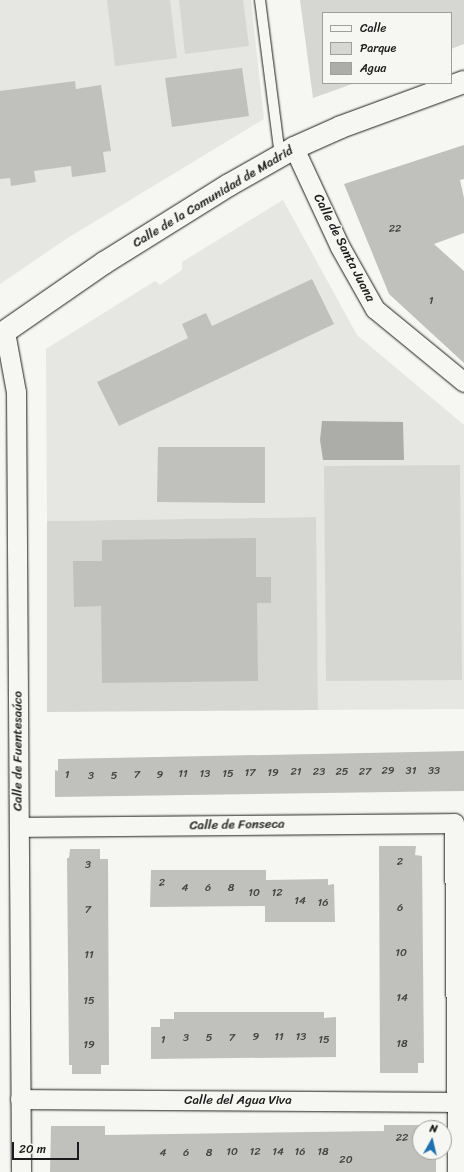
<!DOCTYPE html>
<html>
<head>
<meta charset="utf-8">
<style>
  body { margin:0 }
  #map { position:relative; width:464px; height:1172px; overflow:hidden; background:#f6f6f2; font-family:Sriracha,sans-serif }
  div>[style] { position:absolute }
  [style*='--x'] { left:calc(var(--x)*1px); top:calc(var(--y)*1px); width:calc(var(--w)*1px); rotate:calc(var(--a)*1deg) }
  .built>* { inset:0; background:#e6e6e2 }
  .green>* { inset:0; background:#d6d6d2 }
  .water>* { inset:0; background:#acaca9 }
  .building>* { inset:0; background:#c0c0bd }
  .roads { filter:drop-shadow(0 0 1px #1c1c1c) drop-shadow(0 0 1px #1c1c1c) }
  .service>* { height:10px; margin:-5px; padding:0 5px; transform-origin:5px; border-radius:5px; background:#f6f6f2 }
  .minor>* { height:19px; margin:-9.5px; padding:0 9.5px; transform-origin:9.5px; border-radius:9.5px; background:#f6f6f2 }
  .tertiary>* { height:22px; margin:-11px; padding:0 11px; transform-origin:11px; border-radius:11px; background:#f6f6f2 }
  span { translate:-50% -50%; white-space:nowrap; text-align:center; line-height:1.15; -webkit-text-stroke:3px #f6f6f2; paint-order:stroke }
  .number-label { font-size:11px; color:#454544 }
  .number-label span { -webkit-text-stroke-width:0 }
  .street-label { font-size:13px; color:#1c1c1c }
  .legend { position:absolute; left:322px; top:12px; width:130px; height:72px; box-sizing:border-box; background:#f6f6f2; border:1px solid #9f9f9c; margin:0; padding:5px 7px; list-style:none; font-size:12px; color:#1c1c1c }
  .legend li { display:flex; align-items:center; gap:8px; height:20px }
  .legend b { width:20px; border:1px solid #9f9f9c }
  .north { position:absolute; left:412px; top:1120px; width:40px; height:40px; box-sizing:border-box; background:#f6f6f2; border:1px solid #9f9f9c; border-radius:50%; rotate:8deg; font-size:11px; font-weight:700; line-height:16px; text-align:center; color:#1c1c1c }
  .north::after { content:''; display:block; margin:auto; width:14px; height:18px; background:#1f6fb2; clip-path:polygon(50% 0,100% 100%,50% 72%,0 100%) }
  .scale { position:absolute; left:12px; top:1142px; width:67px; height:18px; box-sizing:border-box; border:2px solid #1c1c1c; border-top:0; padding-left:5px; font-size:12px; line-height:14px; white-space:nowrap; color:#1c1c1c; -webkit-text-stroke:3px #f6f6f2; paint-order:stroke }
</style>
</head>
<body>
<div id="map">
  <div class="built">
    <div style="clip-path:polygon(0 0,251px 0,264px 119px,66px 239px,0 284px)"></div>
    <div style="clip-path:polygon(283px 200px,357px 335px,464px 425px,464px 709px,318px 710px,315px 517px,47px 521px,46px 349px,155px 281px,160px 285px,182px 270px,182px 262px)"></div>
  </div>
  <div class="green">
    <div style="clip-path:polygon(107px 0,170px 0,177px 58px,115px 66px)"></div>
    <div style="clip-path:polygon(179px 0,243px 0,249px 46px,185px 54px)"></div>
    <div style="clip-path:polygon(300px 0,464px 0,464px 44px,451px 49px,451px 13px,323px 13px,323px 83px,355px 83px,313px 98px)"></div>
    <div style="clip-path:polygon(460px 465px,462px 680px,326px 681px,324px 466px)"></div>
    <div style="clip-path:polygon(316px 517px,318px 710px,47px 712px,47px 521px)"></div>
  </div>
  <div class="water">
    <div style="clip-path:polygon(322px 421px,403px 422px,404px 460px,323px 460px,320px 440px)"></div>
  </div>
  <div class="building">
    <div style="clip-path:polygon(242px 68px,249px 116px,172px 127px,165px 78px)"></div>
    <div style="clip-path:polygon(75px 81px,76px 89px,101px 85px,111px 151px,103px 152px,106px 172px,72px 177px,71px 166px,34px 171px,36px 182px,11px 186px,10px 178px,0 179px,0 91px)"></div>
    <div style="clip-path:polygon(464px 145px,464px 179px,460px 180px,464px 198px,464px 233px,434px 244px,464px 271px,464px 363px,389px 294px,344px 184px)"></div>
    <div style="clip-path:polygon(312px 279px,334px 324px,119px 426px,97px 382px,188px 338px,182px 324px,206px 313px,212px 326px)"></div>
    <div style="clip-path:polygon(158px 447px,265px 447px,265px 503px,157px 502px)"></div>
    <div style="clip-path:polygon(256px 538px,256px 577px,271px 577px,271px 603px,257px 603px,258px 681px,102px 683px,101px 606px,74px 607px,73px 561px,102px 561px,102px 540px)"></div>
    <div style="clip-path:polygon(464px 751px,464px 791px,55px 797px,55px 770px,58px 771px,58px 759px)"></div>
    <div style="clip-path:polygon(379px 846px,416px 846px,415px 855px,422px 856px,424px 1063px,418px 1063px,418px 1073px,380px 1073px)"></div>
    <div style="clip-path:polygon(70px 849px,100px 849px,100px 859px,108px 859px,109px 1065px,101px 1065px,101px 1074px,72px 1074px,72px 1065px,69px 1065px,67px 858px,69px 858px)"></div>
    <div style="clip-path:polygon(151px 870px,266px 870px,266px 880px,328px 879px,328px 885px,334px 884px,335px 922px,265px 922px,265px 906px,150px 907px)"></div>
    <div style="clip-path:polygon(174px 1012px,324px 1012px,324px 1018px,336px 1017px,336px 1057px,151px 1059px,151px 1027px,160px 1027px,160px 1019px,174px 1019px)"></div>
    <div style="clip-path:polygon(384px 1125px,436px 1125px,436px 1128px,420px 1128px,420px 1152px,436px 1152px,436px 1172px,50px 1172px,51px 1126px,105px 1126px,105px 1135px,384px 1131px)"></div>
  </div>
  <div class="roads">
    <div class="service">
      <div style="--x:260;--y:0;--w:157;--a:82.7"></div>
    </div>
    <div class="minor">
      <div style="--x:294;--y:148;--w:109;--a:65.1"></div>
      <div style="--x:340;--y:247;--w:71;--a:60.6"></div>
      <div style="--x:375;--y:309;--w:115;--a:39.4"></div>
      <div style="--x:5;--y:332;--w:61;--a:79.6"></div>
      <div style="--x:16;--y:392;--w:780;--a:89.63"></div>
      <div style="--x:19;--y:827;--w:435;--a:-0.5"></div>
      <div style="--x:454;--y:823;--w:349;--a:89.5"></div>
      <div style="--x:20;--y:1099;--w:436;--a:0.4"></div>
    </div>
    <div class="tertiary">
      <div style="--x:0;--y:335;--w:126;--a:-34.7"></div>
      <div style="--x:104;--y:263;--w:147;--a:-32"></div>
      <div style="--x:229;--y:185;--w:75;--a:-29.6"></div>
      <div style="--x:294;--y:148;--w:51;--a:-24.1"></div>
      <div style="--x:341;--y:127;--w:131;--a:-20.1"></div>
    </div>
  </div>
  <div class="number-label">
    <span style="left:395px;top:229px">22</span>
    <span style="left:431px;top:301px">1</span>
    <span style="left:388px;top:771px">29</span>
    <span style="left:411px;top:771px">31</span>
    <span style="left:434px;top:771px">33</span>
    <span style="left:296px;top:772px">21</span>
    <span style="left:319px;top:772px">23</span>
    <span style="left:342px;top:772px">25</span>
    <span style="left:365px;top:772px">27</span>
    <span style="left:250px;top:773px">17</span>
    <span style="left:273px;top:773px">19</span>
    <span style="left:183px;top:774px">11</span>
    <span style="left:205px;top:774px">13</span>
    <span style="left:228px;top:774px">15</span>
    <span style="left:67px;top:775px">1</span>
    <span style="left:137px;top:775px">7</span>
    <span style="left:160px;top:775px">9</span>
    <span style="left:91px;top:776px">3</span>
    <span style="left:114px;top:776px">5</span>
    <span style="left:400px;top:862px">2</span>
    <span style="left:88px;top:865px">3</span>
    <span style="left:162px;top:883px">2</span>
    <span style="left:185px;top:888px">4</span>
    <span style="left:208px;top:888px">6</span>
    <span style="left:231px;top:888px">8</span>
    <span style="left:254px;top:893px">10</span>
    <span style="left:277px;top:893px">12</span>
    <span style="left:300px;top:901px">14</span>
    <span style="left:323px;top:903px">16</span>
    <span style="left:400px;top:908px">6</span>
    <span style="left:88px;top:910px">7</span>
    <span style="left:401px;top:953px">10</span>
    <span style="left:89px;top:955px">11</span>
    <span style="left:402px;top:998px">14</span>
    <span style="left:89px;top:1001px">15</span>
    <span style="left:256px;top:1037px">9</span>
    <span style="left:279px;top:1037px">11</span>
    <span style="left:301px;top:1037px">13</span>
    <span style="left:186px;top:1038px">3</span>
    <span style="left:209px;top:1038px">5</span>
    <span style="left:232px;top:1038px">7</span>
    <span style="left:163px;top:1040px">1</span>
    <span style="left:324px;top:1040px">15</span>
    <span style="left:402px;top:1044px">18</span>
    <span style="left:89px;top:1045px">19</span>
    <span style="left:402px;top:1138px">22</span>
    <span style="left:232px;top:1152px">10</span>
    <span style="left:255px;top:1152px">12</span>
    <span style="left:278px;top:1152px">14</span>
    <span style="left:300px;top:1152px">16</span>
    <span style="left:323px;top:1152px">18</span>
    <span style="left:163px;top:1153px">4</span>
    <span style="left:186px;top:1153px">6</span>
    <span style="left:209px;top:1153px">8</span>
    <span style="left:346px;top:1160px">20</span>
  </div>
  <div class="street-label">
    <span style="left:213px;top:197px;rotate:-31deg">Calle de la Comunidad de Madrid</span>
    <span style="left:344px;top:248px;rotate:63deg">Calle de Santa Juana</span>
    <span style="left:18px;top:751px;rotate:-90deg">Calle de Fuentesaúco</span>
    <span style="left:237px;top:825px;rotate:-1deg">Calle de Fonseca</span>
    <span style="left:238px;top:1100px">Calle del Agua Viva</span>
  </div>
  <ul class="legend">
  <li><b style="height:5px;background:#f6f6f2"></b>Calle</li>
  <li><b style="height:11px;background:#d6d6d2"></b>Parque</li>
  <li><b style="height:11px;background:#acaca9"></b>Agua</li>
  </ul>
  <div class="north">N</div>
  <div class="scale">20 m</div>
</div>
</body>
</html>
